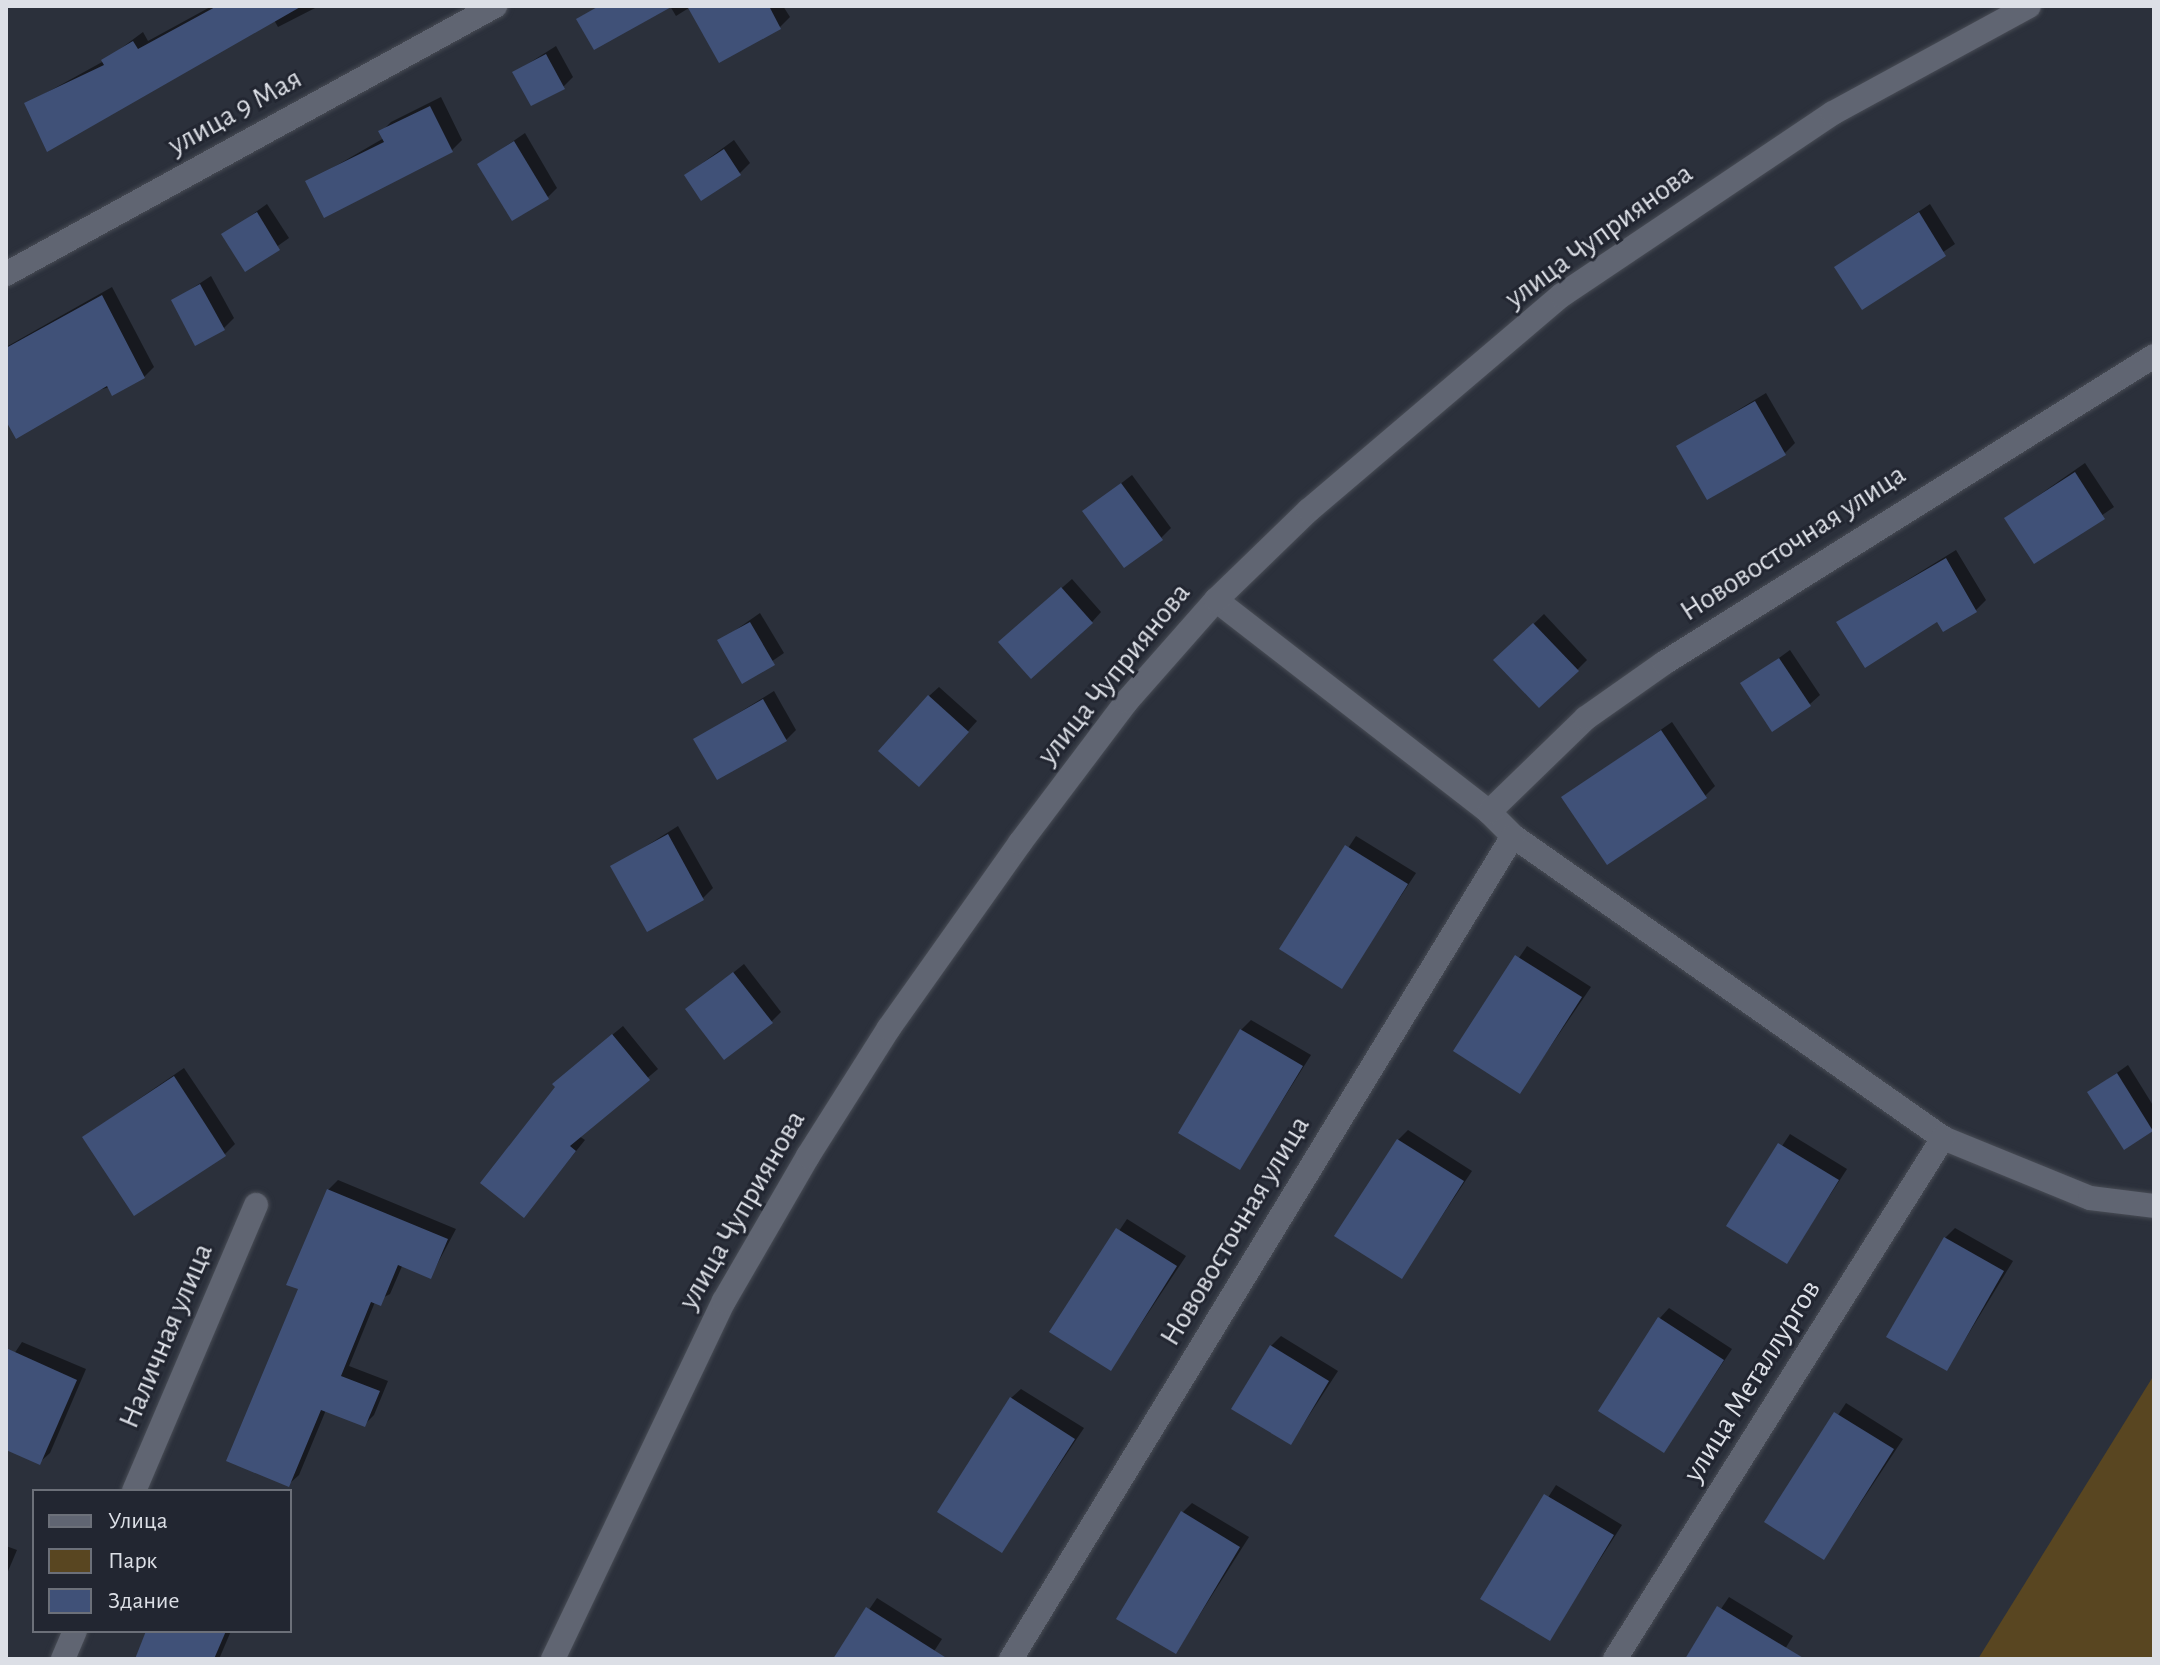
<!DOCTYPE html>
<html>
<head>
<meta charset="utf-8">
<style>
  body { margin:0 }
  #map { position:relative; width:2160px; height:1665px; overflow:hidden; background:#2b303b; font-family:"Alegreya Sans",sans-serif }
  div>[style] { position:absolute }
  [style*='--x'] { left:calc(var(--x)*1px); top:calc(var(--y)*1px); width:calc(var(--w)*1px); rotate:calc(var(--a)*1deg) }
  .green>* { inset:0; background:#594621 }
  .shadow>* { inset:0; background:#0007 }
  .building>* { inset:0; background:#405178 }
  .roads { filter:drop-shadow(0 0 2px #484c55) drop-shadow(0 0 2px #484c55) }
  .street>* { height:24px; margin:-12px; padding:0 12px; transform-origin:12px; border-radius:12px; background:#606572 }
  .secondary>* { height:24px; margin:-12px; padding:0 12px; transform-origin:12px; border-radius:12px; background:#606572 }
  span { translate:-50% -50%; white-space:nowrap; text-align:center; line-height:1.15; -webkit-text-stroke:6px #222631; paint-order:stroke }
  .street-label { font-size:30px; color:#dcdfe6 }
  .frame { position:absolute; inset:0; border:8px solid #dcdfe6; pointer-events:none }
  .legend { position:absolute; left:32px; top:1489px; width:260px; height:144px; box-sizing:border-box; background:#222631; border:2px solid #6c7079; margin:0; padding:10px 14px; list-style:none; font-size:24px; color:#dcdfe6 }
  .legend li { display:flex; align-items:center; gap:16px; height:40px }
  .legend b { width:40px; border:2px solid #6c7079 }
</style>
</head>
<body>
<div id="map">
  <div class="green">
    <div style="clip-path:polygon(2154px 1375px,2154px 1659px,1978px 1659px)"></div>
  </div>
  <div class="shadow">
    <div style="clip-path:polygon(212px 6px,319px 6px,278px 27px,274px 20px,26px 104px,104px 61px,143px 32px,148px 41px)"></div>
    <div style="clip-path:polygon(670px 6px,692px 6px,676px 16px)"></div>
    <div style="clip-path:polygon(721px 6px,783px 6px,790px 17px,780px 27px)"></div>
    <div style="clip-path:polygon(556px 46px,573px 77px,563px 87px,515px 72px)"></div>
    <div style="clip-path:polygon(441px 97px,462px 140px,452px 150px,324px 215px,308px 182px,384px 138px,381px 132px,391px 122px)"></div>
    <div style="clip-path:polygon(525px 133px,557px 188px,548px 197px,480px 164px)"></div>
    <div style="clip-path:polygon(734px 140px,750px 163px,740px 173px,686px 175px)"></div>
    <div style="clip-path:polygon(267px 204px,289px 238px,245px 269px,224px 235px)"></div>
    <div style="clip-path:polygon(1930px 204px,1955px 244px,1862px 307px,1837px 267px)"></div>
    <div style="clip-path:polygon(211px 276px,234px 318px,224px 328px,173px 301px)"></div>
    <div style="clip-path:polygon(112px 287px,154px 367px,144px 377px,6px 417px,6px 347px)"></div>
    <div style="clip-path:polygon(1766px 393px,1795px 443px,1785px 453px,1679px 446px)"></div>
    <div style="clip-path:polygon(2085px 463px,2114px 507px,2035px 561px,2006px 518px)"></div>
    <div style="clip-path:polygon(1132px 475px,1171px 528px,1161px 538px,1085px 511px)"></div>
    <div style="clip-path:polygon(1956px 550px,1986px 600px,1976px 610px,1944px 630px,1938px 620px,1839px 622px)"></div>
    <div style="clip-path:polygon(1072px 579px,1101px 612px,1092px 622px,1011px 633px)"></div>
    <div style="clip-path:polygon(760px 613px,784px 653px,743px 681px,720px 641px)"></div>
    <div style="clip-path:polygon(1544px 614px,1587px 660px,1577px 670px,1496px 660px)"></div>
    <div style="clip-path:polygon(1790px 650px,1820px 695px,1810px 704px,1743px 684px)"></div>
    <div style="clip-path:polygon(939px 687px,977px 721px,929px 775px,929px 696px)"></div>
    <div style="clip-path:polygon(774px 691px,796px 730px,786px 740px,696px 739px)"></div>
    <div style="clip-path:polygon(1672px 722px,1715px 786px,1705px 796px,1564px 797px)"></div>
    <div style="clip-path:polygon(678px 826px,713px 888px,703px 898px,613px 867px)"></div>
    <div style="clip-path:polygon(1356px 836px,1416px 873px,1342px 986px,1282px 949px)"></div>
    <div style="clip-path:polygon(1527px 946px,1591px 987px,1520px 1091px,1456px 1050px)"></div>
    <div style="clip-path:polygon(744px 964px,781px 1012px,771px 1022px,688px 1009px)"></div>
    <div style="clip-path:polygon(1251px 1020px,1311px 1055px,1240px 1168px,1241px 1030px)"></div>
    <div style="clip-path:polygon(623px 1026px,658px 1069px,579px 1136px,585px 1140px,524px 1216px,565px 1074px)"></div>
    <div style="clip-path:polygon(2128px 1065px,2154px 1107px,2152px 1129px,2090px 1092px)"></div>
    <div style="clip-path:polygon(184px 1068px,235px 1144px,225px 1154px,84px 1137px)"></div>
    <div style="clip-path:polygon(1408px 1130px,1472px 1171px,1402px 1276px,1398px 1140px)"></div>
    <div style="clip-path:polygon(1790px 1134px,1847px 1169px,1787px 1261px,1729px 1225px)"></div>
    <div style="clip-path:polygon(338px 1180px,456px 1229px,431px 1276px,403px 1264px,390px 1294px,375px 1302px,349px 1366px,388px 1381px,374px 1415px,364px 1425px,326px 1410px,299px 1475px,289px 1484px,300px 1288px,328px 1190px)"></div>
    <div style="clip-path:polygon(1127px 1219px,1186px 1256px,1111px 1369px,1052px 1331px)"></div>
    <div style="clip-path:polygon(1955px 1228px,2013px 1261px,1947px 1369px,1945px 1238px)"></div>
    <div style="clip-path:polygon(1669px 1308px,1732px 1349px,1664px 1451px,1660px 1318px)"></div>
    <div style="clip-path:polygon(1281px 1336px,1338px 1371px,1291px 1443px,1271px 1346px)"></div>
    <div style="clip-path:polygon(22px 1342px,86px 1369px,50px 1453px,40px 1462px,6px 1448px,6px 1366px)"></div>
    <div style="clip-path:polygon(1021px 1389px,1084px 1428px,1002px 1550px,1011px 1398px)"></div>
    <div style="clip-path:polygon(1846px 1403px,1903px 1439px,1824px 1558px,1767px 1522px)"></div>
    <div style="clip-path:polygon(1556px 1485px,1622px 1525px,1549px 1639px,1483px 1599px)"></div>
    <div style="clip-path:polygon(1192px 1503px,1249px 1537px,1176px 1652px,1182px 1513px)"></div>
    <div style="clip-path:polygon(6px 1546px,17px 1550px,6px 1576px)"></div>
    <div style="clip-path:polygon(1729px 1597px,1793px 1636px,1779px 1659px,1687px 1659px)"></div>
    <div style="clip-path:polygon(877px 1598px,942px 1639px,929px 1659px,835px 1659px)"></div>
    <div style="clip-path:polygon(149px 1631px,231px 1631px,219px 1659px,155px 1659px)"></div>
  </div>
  <div class="building">
    <div style="clip-path:polygon(217px 6px,302px 6px,47px 152px,24px 103px,104px 65px,101px 60px,133px 41px,138px 49px)"></div>
    <div style="clip-path:polygon(599px 6px,673px 6px,594px 50px,576px 19px)"></div>
    <div style="clip-path:polygon(687px 6px,769px 6px,781px 29px,719px 63px)"></div>
    <div style="clip-path:polygon(546px 54px,565px 89px,531px 106px,512px 72px)"></div>
    <div style="clip-path:polygon(430px 106px,453px 152px,324px 218px,305px 181px,384px 142px,378px 131px)"></div>
    <div style="clip-path:polygon(514px 141px,549px 199px,512px 221px,477px 164px)"></div>
    <div style="clip-path:polygon(724px 149px,741px 175px,701px 201px,684px 175px)"></div>
    <div style="clip-path:polygon(257px 212px,280px 250px,245px 272px,221px 234px)"></div>
    <div style="clip-path:polygon(1919px 212px,1946px 256px,1862px 310px,1834px 267px)"></div>
    <div style="clip-path:polygon(200px 284px,225px 330px,195px 346px,171px 300px)"></div>
    <div style="clip-path:polygon(102px 295px,145px 378px,112px 396px,107px 386px,16px 439px,6px 421px,6px 348px)"></div>
    <div style="clip-path:polygon(1755px 401px,1786px 455px,1707px 500px,1676px 446px)"></div>
    <div style="clip-path:polygon(2075px 472px,2105px 519px,2034px 564px,2004px 518px)"></div>
    <div style="clip-path:polygon(1121px 483px,1163px 540px,1124px 568px,1082px 511px)"></div>
    <div style="clip-path:polygon(1946px 558px,1977px 612px,1943px 632px,1937px 622px,1865px 668px,1836px 622px)"></div>
    <div style="clip-path:polygon(1061px 587px,1093px 623px,1031px 679px,998px 642px)"></div>
    <div style="clip-path:polygon(750px 622px,775px 665px,742px 684px,717px 640px)"></div>
    <div style="clip-path:polygon(1533px 623px,1579px 671px,1539px 708px,1493px 660px)"></div>
    <div style="clip-path:polygon(1779px 658px,1811px 706px,1772px 732px,1740px 683px)"></div>
    <div style="clip-path:polygon(928px 695px,969px 732px,919px 787px,878px 751px)"></div>
    <div style="clip-path:polygon(763px 699px,787px 741px,717px 780px,693px 739px)"></div>
    <div style="clip-path:polygon(1661px 730px,1707px 798px,1607px 865px,1561px 797px)"></div>
    <div style="clip-path:polygon(668px 834px,704px 900px,647px 932px,610px 866px)"></div>
    <div style="clip-path:polygon(1345px 845px,1408px 884px,1342px 989px,1279px 949px)"></div>
    <div style="clip-path:polygon(1515px 955px,1582px 997px,1520px 1094px,1453px 1051px)"></div>
    <div style="clip-path:polygon(733px 972px,773px 1023px,724px 1060px,685px 1009px)"></div>
    <div style="clip-path:polygon(1240px 1029px,1303px 1066px,1240px 1170px,1178px 1133px)"></div>
    <div style="clip-path:polygon(612px 1034px,650px 1080px,570px 1146px,576px 1151px,524px 1218px,480px 1183px,555px 1087px,552px 1084px)"></div>
    <div style="clip-path:polygon(2117px 1073px,2153px 1131px,2124px 1150px,2087px 1092px)"></div>
    <div style="clip-path:polygon(174px 1076px,226px 1156px,134px 1216px,82px 1137px)"></div>
    <div style="clip-path:polygon(1397px 1139px,1464px 1181px,1402px 1279px,1334px 1236px)"></div>
    <div style="clip-path:polygon(1778px 1143px,1839px 1180px,1787px 1264px,1726px 1226px)"></div>
    <div style="clip-path:polygon(327px 1189px,448px 1239px,431px 1279px,398px 1265px,381px 1306px,371px 1302px,341px 1376px,380px 1391px,365px 1427px,321px 1410px,289px 1487px,226px 1461px,298px 1289px,286px 1285px)"></div>
    <div style="clip-path:polygon(1116px 1228px,1177px 1266px,1111px 1371px,1049px 1332px)"></div>
    <div style="clip-path:polygon(1944px 1237px,2004px 1271px,1947px 1371px,1886px 1337px)"></div>
    <div style="clip-path:polygon(1658px 1317px,1724px 1360px,1664px 1453px,1598px 1411px)"></div>
    <div style="clip-path:polygon(1270px 1345px,1329px 1381px,1291px 1445px,1231px 1409px)"></div>
    <div style="clip-path:polygon(6px 1348px,77px 1380px,40px 1465px,6px 1450px)"></div>
    <div style="clip-path:polygon(1010px 1397px,1075px 1439px,1002px 1553px,937px 1512px)"></div>
    <div style="clip-path:polygon(1834px 1412px,1894px 1449px,1824px 1560px,1764px 1522px)"></div>
    <div style="clip-path:polygon(1544px 1494px,1614px 1535px,1550px 1641px,1480px 1599px)"></div>
    <div style="clip-path:polygon(1181px 1511px,1240px 1547px,1176px 1654px,1116px 1619px)"></div>
    <div style="clip-path:polygon(1717px 1606px,1805px 1659px,1685px 1659px)"></div>
    <div style="clip-path:polygon(866px 1607px,948px 1659px,833px 1659px)"></div>
    <div style="clip-path:polygon(146px 1631px,226px 1631px,214px 1659px,135px 1659px)"></div>
  </div>
  <div class="roads">
    <div class="street">
      <div style="--x:6;--y:274;--w:558;--a:-28.73"></div>
      <div style="--x:1216;--y:600;--w:346;--a:37.8"></div>
      <div style="--x:1489;--y:812;--w:34;--a:45"></div>
      <div style="--x:1513;--y:836;--w:525;--a:35.08"></div>
      <div style="--x:1943;--y:1138;--w:159;--a:22.2"></div>
      <div style="--x:2090;--y:1198;--w:64;--a:7.1"></div>
      <div style="--x:1489;--y:812;--w:135;--a:-44.1"></div>
      <div style="--x:1586;--y:718;--w:95;--a:-35.2"></div>
      <div style="--x:1664;--y:663;--w:578;--a:-32.07"></div>
      <div style="--x:134;--y:1491;--w:311;--a:-66.9"></div>
      <div style="--x:63;--y:1659;--w:30;--a:-67"></div>
      <div style="--x:1011;--y:1659;--w:964;--a:-58.62"></div>
      <div style="--x:1615;--y:1659;--w:616;--a:-57.81"></div>
    </div>
    <div class="secondary">
      <div style="--x:553;--y:1659;--w:397;--a:-64.5"></div>
      <div style="--x:724;--y:1301;--w:168;--a:-59.9"></div>
      <div style="--x:808;--y:1156;--w:151;--a:-57.7"></div>
      <div style="--x:889;--y:1028;--w:227;--a:-54.7"></div>
      <div style="--x:1020;--y:843;--w:178;--a:-53"></div>
      <div style="--x:1127;--y:701;--w:135;--a:-48.6"></div>
      <div style="--x:1216;--y:600;--w:129;--a:-44.1"></div>
      <div style="--x:1309;--y:510;--w:332;--a:-40.4"></div>
      <div style="--x:1562;--y:295;--w:326;--a:-33.9"></div>
      <div style="--x:1833;--y:113;--w:223;--a:-28.6"></div>
    </div>
  </div>
  <div class="street-label">
    <span style="left:235px;top:112px;rotate:-29deg">улица 9 Мая</span>
    <span style="left:1599px;top:236px;rotate:-36deg">улица Чуприянова</span>
    <span style="left:1793px;top:543px;rotate:-33deg">Нововосточная улица</span>
    <span style="left:1114px;top:674px;rotate:-51deg">улица Чуприянова</span>
    <span style="left:742px;top:1210px;rotate:-60deg">улица Чуприянова</span>
    <span style="left:1235px;top:1231px;rotate:-59deg">Нововосточная улица</span>
    <span style="left:166px;top:1336px;rotate:-67deg">Наличная улица</span>
    <span style="left:1752px;top:1381px;rotate:-58deg">улица Металлургов</span>
  </div>
  <div class="frame"></div>
  <ul class="legend">
  <li><b style="height:10px;background:#606572"></b>Улица</li>
  <li><b style="height:22px;background:#594621"></b>Парк</li>
  <li><b style="height:22px;background:#405178"></b>Здание</li>
  </ul>
</div>
</body>
</html>
